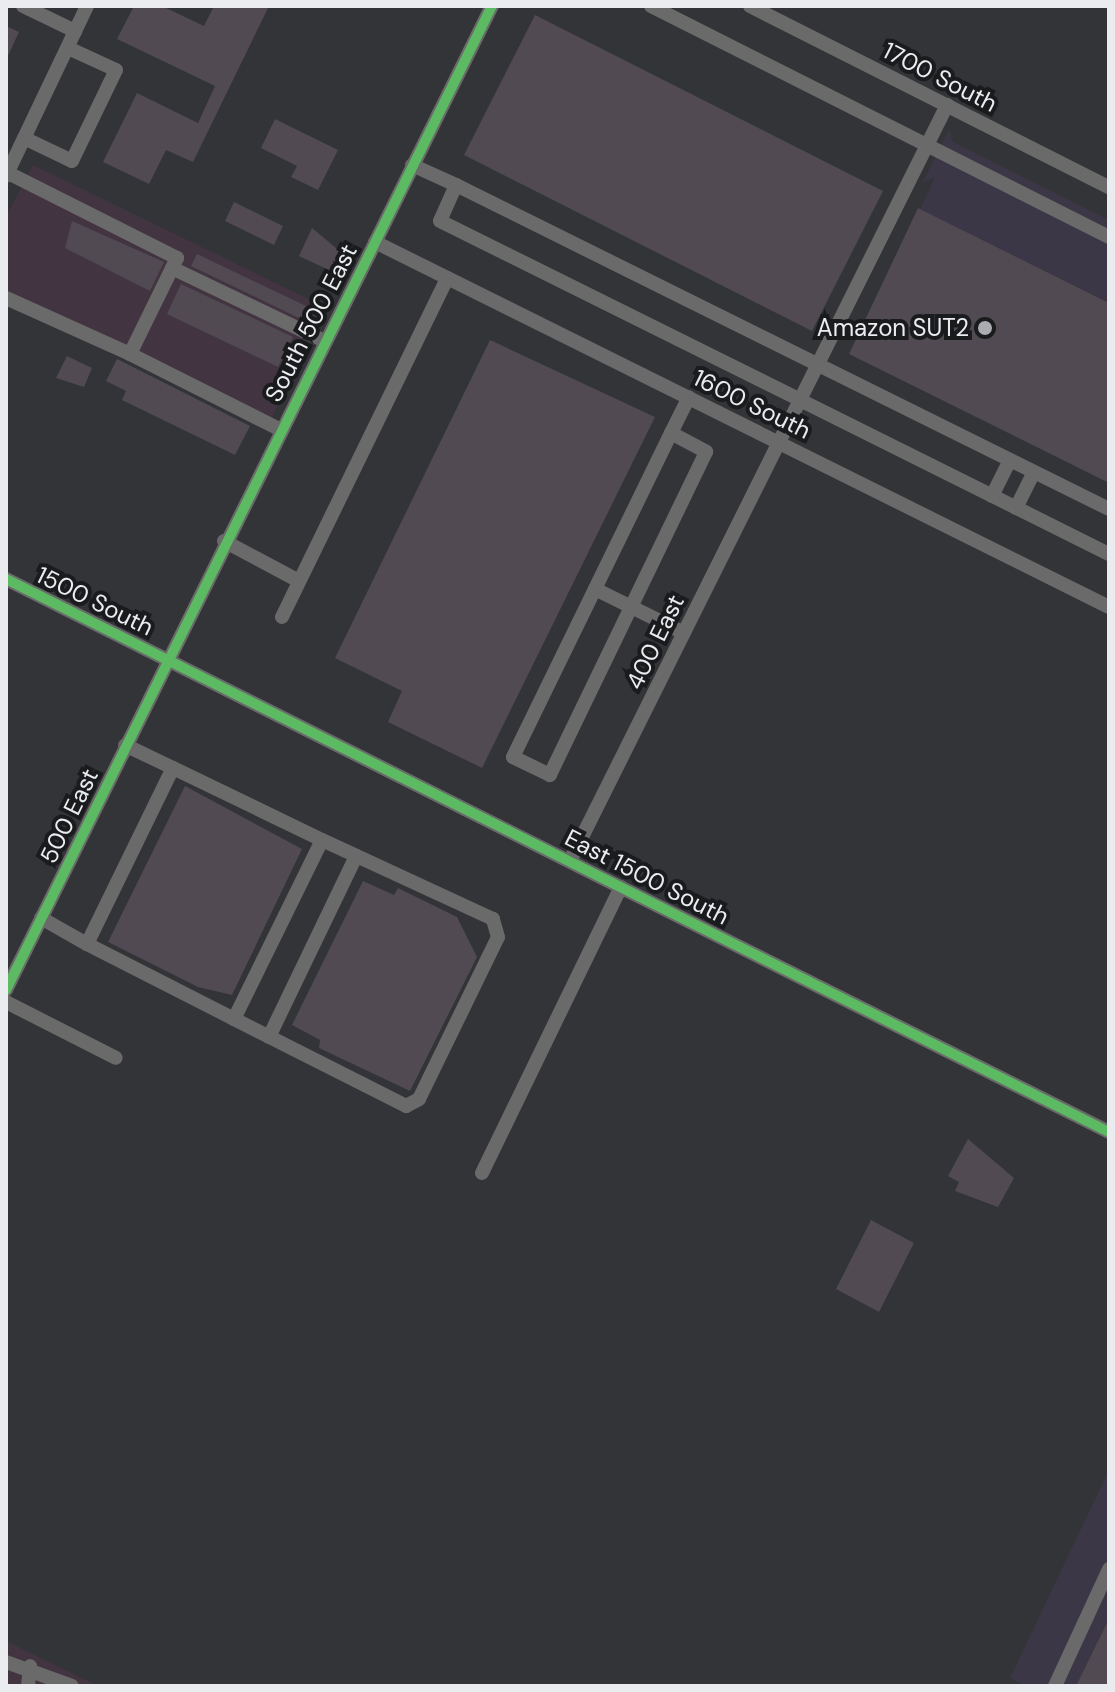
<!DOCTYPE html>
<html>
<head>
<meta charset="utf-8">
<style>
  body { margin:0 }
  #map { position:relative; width:1115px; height:1692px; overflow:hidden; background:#323437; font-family:"DM Sans",sans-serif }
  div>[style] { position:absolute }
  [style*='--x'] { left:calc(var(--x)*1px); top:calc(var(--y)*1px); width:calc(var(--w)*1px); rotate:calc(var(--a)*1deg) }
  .commercial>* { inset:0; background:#423541 }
  .industrial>* { inset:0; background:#3c3746 }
  .building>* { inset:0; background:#514a52 }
  .minor>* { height:14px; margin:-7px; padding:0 7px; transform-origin:7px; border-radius:7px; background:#6b6a6a }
  .cycleway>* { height:10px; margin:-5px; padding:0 5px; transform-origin:5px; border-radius:5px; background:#5cba63 }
  .dots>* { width:22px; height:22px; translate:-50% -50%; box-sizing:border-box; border:4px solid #191b1d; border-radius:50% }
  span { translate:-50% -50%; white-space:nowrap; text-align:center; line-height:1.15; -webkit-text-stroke:8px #191b1d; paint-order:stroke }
  .street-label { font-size:24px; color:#eaecef }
  .poi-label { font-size:24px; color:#eaecef }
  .right { translate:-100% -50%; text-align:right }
  .frame { position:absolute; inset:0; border:8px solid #eaecef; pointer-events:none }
</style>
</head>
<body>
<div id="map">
  <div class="commercial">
    <div style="clip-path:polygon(33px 165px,323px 306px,267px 429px,6px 297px,6px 217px)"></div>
    <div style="clip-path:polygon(6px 1641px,98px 1686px,6px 1686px)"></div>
  </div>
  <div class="industrial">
    <div style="clip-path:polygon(949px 130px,953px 142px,1109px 220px,1109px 303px,920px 209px,935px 177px,923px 182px)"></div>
    <div style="clip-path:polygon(1109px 1470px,1109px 1686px,1025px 1686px,1010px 1678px)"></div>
  </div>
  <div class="building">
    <div style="clip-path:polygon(134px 6px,162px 6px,204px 26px,214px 6px,269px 6px,193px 162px,166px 150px,149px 184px,103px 162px,137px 93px,198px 123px,215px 86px,117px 39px)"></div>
    <div style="clip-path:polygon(535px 15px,883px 191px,812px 331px,464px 155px)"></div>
    <div style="clip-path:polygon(6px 26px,19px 32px,6px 60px)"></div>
    <div style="clip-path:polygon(275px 119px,338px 150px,318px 190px,291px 177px,297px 166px,261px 148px)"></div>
    <div style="clip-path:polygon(234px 202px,283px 226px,274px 245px,225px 221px)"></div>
    <div style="clip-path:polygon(918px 208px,1109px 303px,1109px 483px,849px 354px)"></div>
    <div style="clip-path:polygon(72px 221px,164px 262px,150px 291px,65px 248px)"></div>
    <div style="clip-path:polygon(312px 228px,342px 253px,333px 272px,299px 256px)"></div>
    <div style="clip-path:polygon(197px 254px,306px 306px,301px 319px,191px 266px)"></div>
    <div style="clip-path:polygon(181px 284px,293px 337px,278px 367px,167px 314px)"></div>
    <div style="clip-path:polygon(490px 340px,655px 417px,482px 768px,388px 722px,402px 691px,335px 658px)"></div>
    <div style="clip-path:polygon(67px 356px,92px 368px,84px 387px,56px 378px)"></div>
    <div style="clip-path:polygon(117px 359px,250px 426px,235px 455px,122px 400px,126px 391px,106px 381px)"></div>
    <div style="clip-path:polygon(185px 786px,302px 849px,232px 995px,198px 987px,108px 942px)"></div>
    <div style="clip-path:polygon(363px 881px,394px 895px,398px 888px,457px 917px,477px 957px,410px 1091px,319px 1048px,320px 1040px,292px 1025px)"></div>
    <div style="clip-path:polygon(968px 1139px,1014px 1178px,998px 1207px,955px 1191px,959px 1182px,948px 1176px)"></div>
    <div style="clip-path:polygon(871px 1220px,914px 1243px,879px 1312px,836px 1289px)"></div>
    <div style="clip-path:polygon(1109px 1619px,1109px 1686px,1076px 1686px)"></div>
  </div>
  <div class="minor">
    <div style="--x:23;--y:6;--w:58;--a:25.7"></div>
    <div style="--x:651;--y:6;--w:513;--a:26.76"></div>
    <div style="--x:750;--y:6;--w:402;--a:26.8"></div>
    <div style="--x:24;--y:138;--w:53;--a:25.6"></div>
    <div style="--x:72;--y:161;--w:101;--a:-64.2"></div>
    <div style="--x:116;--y:70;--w:53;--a:-155.4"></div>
    <div style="--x:412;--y:165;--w:48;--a:24.4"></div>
    <div style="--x:456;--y:185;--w:39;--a:114"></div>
    <div style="--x:440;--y:221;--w:402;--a:26.4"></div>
    <div style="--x:800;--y:400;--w:330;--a:-63.5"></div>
    <div style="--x:6;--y:176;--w:188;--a:-64.5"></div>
    <div style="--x:456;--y:185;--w:729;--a:26.39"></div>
    <div style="--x:375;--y:242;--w:820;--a:26.44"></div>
    <div style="--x:172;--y:268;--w:166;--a:25.6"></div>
    <div style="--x:6;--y:298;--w:136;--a:24.3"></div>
    <div style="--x:130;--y:354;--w:107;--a:-63.9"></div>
    <div style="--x:177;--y:258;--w:189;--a:-153.3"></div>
    <div style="--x:130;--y:354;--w:167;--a:26.7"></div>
    <div style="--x:671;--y:433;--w:40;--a:28"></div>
    <div style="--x:706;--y:452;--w:359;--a:115.8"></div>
    <div style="--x:550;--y:775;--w:41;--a:-154.1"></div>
    <div style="--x:513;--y:757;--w:360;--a:-64"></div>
    <div style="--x:671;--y:433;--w:40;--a:-63.4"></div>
    <div style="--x:992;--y:496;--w:40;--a:-63.4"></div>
    <div style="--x:1016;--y:508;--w:40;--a:-63.4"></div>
    <div style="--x:224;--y:541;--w:85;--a:28.1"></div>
    <div style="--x:6;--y:579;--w:1234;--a:26.63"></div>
    <div style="--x:595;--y:589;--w:99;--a:26.3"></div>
    <div style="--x:282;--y:617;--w:377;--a:-64"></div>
    <div style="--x:570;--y:861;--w:515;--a:-63.48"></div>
    <div style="--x:800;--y:400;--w:345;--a:26.5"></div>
    <div style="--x:41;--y:918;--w:53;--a:29.5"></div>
    <div style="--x:87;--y:944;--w:196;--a:-64"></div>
    <div style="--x:173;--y:768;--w:53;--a:-154.4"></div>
    <div style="--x:87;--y:944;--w:165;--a:27"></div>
    <div style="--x:234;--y:1019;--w:199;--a:-63.8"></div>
    <div style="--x:322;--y:840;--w:165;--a:-154.2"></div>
    <div style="--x:6;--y:990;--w:1097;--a:-63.72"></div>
    <div style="--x:6;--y:1002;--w:123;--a:27"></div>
    <div style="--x:234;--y:1019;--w:193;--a:26.8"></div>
    <div style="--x:406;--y:1106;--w:15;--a:-28"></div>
    <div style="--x:419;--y:1099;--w:180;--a:-64"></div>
    <div style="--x:498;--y:937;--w:19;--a:-106"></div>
    <div style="--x:493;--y:919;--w:188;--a:-155.2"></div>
    <div style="--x:269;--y:1037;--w:201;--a:-64.3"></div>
    <div style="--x:482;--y:1173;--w:318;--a:-64.1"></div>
    <div style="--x:6;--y:1662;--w:70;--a:20"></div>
    <div style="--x:28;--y:1686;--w:20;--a:-84"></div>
    <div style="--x:1055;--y:1686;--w:129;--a:-65.2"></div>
  </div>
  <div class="cycleway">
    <div style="--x:6;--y:579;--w:1234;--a:26.63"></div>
    <div style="--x:6;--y:990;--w:1097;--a:-63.72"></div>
  </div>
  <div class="dots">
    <div style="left:985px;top:328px;background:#aaacaf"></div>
  </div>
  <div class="street-label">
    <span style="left:940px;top:77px;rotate:27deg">1700 South</span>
    <span style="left:311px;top:323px;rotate:-63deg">South 500 East</span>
    <span style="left:752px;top:404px;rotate:26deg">1600 South</span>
    <span style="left:95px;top:601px;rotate:26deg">1500 South</span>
    <span style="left:655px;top:642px;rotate:-64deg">400 East</span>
    <span style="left:69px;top:816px;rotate:-64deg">500 East</span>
    <span style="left:647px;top:877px;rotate:27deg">East 1500 South</span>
  </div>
  <div class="poi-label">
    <span class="right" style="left:969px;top:328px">Amazon SUT2</span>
  </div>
  <div class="frame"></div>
</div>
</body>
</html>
